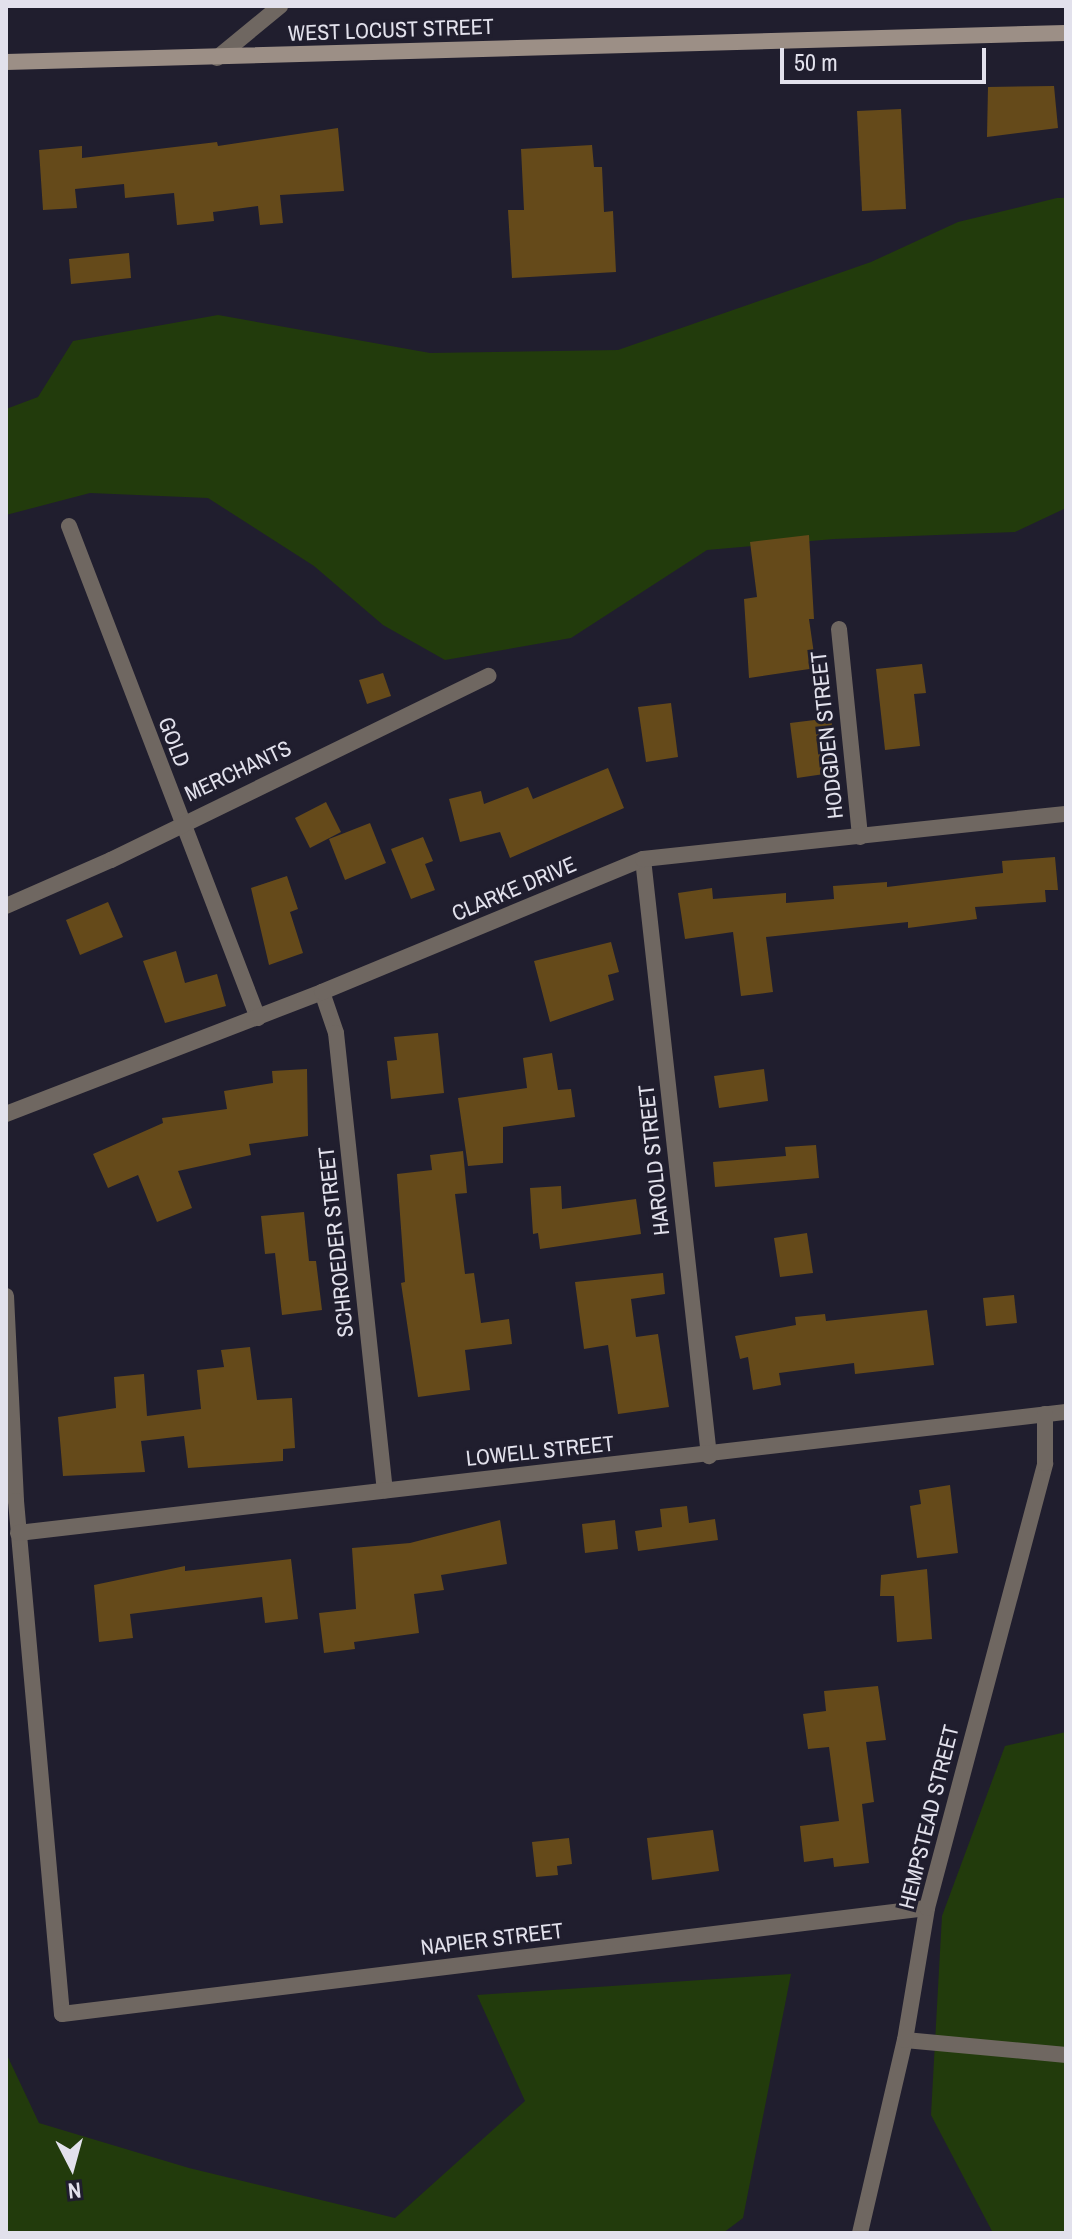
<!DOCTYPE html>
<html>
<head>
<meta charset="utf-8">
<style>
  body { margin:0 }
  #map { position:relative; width:1072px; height:2239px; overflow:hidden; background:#201e2e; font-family:"Archivo Narrow",sans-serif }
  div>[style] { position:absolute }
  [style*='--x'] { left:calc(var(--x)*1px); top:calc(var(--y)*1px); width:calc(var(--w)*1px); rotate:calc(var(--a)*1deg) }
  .green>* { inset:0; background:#223b0c }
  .building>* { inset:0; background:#654a1a }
  .street>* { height:16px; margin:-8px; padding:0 8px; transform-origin:8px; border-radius:8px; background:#6f6761 }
  .secondary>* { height:16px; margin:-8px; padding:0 8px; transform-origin:8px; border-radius:8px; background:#9c8f86 }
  span { translate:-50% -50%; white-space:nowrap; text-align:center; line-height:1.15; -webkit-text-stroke:6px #201e2e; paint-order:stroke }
  .street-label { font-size:22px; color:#e2e1ec }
  .frame { position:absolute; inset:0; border:8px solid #e2e1ec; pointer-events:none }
  .north { position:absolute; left:32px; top:2127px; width:80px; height:80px; -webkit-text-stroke:6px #201e2e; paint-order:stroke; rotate:174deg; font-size:22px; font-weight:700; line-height:32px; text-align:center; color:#e2e1ec }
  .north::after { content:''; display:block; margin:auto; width:28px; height:36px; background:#e2e1ec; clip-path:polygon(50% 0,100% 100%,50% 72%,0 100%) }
  .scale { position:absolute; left:780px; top:48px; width:206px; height:36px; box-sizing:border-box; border:4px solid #e2e1ec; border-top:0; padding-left:10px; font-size:24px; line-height:28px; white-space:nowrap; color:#e2e1ec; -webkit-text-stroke:6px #201e2e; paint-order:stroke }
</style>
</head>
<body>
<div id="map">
  <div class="green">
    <div style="clip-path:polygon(1057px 198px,1066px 198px,1066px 508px,1015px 532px,834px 539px,707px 550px,571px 638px,445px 660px,383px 625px,314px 566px,208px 498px,90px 493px,6px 515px,6px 409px,38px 397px,73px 341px,218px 315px,430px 353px,618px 350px,871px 262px,958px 222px)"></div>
    <div style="clip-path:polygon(1066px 1732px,1066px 2233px,993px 2233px,931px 2115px,942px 1916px,1005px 1746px)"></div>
    <div style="clip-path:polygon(791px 1974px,743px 2218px,723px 2233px,6px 2233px,6px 2053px,39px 2123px,189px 2168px,395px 2218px,525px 2101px,477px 1995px)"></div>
  </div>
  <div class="building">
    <div style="clip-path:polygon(1054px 86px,1058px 128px,987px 137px,988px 87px)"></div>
    <div style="clip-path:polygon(901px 109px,906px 209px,862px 211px,857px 111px)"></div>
    <div style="clip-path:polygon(338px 128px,344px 191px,280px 195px,283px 223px,260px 225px,258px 206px,213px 212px,214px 221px,177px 225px,174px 193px,125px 198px,124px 184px,75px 189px,77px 208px,43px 210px,39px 150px,82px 146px,82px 158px,217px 142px,218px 146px)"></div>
    <div style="clip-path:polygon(592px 145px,594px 167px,602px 167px,604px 212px,613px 211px,616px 272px,512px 278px,508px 210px,524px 210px,521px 149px)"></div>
    <div style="clip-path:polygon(129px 253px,131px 278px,71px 284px,69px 259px)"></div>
    <div style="clip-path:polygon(809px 535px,814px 619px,809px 619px,816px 668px,749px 678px,744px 599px,757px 597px,750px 542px)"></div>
    <div style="clip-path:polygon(922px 664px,926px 693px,914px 694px,920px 746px,885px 750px,876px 669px)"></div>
    <div style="clip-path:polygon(383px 673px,391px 696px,367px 704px,359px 680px)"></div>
    <div style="clip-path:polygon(671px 703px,678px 757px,646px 762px,638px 707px)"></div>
    <div style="clip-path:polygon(831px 718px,838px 772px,797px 778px,790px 723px)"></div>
    <div style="clip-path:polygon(608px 768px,624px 808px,510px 858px,500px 832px,460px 842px,449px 799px,481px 791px,484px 804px,528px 787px,533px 799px)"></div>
    <div style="clip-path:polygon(326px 802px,341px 832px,310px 848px,295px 818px)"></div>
    <div style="clip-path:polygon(370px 823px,386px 863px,345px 880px,329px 839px)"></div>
    <div style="clip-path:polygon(423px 837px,433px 861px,425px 864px,435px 890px,411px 899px,391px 849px)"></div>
    <div style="clip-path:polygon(1055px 857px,1058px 890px,1045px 890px,1046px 902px,975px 907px,977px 919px,908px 928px,908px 922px,766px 937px,773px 992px,741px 996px,733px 932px,685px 939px,678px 893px,712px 888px,713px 899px,786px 893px,786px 903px,834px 899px,833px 886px,887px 882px,887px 887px,1003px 873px,1002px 861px)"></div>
    <div style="clip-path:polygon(287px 876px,298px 909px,290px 912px,303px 953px,269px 965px,251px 888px)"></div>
    <div style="clip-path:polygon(108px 902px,123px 937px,80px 955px,66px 920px)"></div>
    <div style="clip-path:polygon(611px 942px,619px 972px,608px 975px,614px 1000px,550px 1022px,534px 961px)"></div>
    <div style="clip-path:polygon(176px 951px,185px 983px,217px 974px,226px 1006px,165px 1023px,143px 961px)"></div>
    <div style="clip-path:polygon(438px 1033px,444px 1093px,391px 1099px,387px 1061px,397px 1060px,394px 1037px)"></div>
    <div style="clip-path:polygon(552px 1053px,558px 1090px,571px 1089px,575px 1117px,503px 1127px,503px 1163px,468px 1166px,458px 1098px,527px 1088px,523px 1058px)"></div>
    <div style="clip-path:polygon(307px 1069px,308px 1136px,249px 1144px,251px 1155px,178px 1171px,192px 1208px,157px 1222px,138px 1175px,108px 1188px,93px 1154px,163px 1123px,162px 1118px,227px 1109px,224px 1091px,273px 1083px,272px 1071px)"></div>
    <div style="clip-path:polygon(764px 1069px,768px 1101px,719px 1108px,714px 1076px)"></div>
    <div style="clip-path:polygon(816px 1145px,819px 1178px,715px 1187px,713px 1162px,786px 1156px,785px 1147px)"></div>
    <div style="clip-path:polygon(463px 1151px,467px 1193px,455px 1194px,465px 1274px,474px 1273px,481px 1323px,509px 1319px,512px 1344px,465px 1350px,470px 1390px,418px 1397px,401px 1283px,405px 1282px,397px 1174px,432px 1170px,430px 1155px)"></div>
    <div style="clip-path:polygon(561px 1186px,562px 1209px,636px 1199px,641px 1234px,540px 1249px,538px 1233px,533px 1234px,530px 1188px)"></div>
    <div style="clip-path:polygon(304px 1212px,309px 1261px,316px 1261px,322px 1310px,282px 1315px,275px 1253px,265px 1254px,261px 1216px)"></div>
    <div style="clip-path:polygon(807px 1233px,813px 1273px,780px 1277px,774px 1238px)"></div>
    <div style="clip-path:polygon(663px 1273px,665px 1294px,631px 1299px,636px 1337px,658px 1334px,669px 1407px,618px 1414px,608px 1345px,584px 1349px,575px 1282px)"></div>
    <div style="clip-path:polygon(1014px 1295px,1017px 1323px,986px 1326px,983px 1298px)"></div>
    <div style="clip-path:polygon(927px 1310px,934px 1365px,855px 1374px,854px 1363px,779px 1373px,781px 1385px,753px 1390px,748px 1357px,740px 1359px,735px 1336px,796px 1325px,795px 1317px,825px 1314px,826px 1321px)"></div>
    <div style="clip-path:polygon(250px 1347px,257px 1400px,292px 1398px,295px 1448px,283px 1449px,283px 1461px,188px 1468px,184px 1436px,141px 1441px,145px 1472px,63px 1476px,58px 1417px,116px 1408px,114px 1377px,144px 1374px,147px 1416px,201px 1409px,197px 1370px,224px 1367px,221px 1350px)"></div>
    <div style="clip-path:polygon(950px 1485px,958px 1553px,917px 1558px,910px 1506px,921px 1504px,919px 1490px)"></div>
    <div style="clip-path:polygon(687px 1506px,689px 1523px,715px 1519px,718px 1540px,638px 1551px,635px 1531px,662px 1527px,660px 1509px)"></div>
    <div style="clip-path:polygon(500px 1520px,507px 1564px,441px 1575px,444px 1590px,414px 1594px,419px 1633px,354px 1642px,355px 1649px,324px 1653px,319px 1613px,356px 1609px,352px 1548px,410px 1543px)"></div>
    <div style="clip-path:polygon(615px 1520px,618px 1549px,585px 1553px,582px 1524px)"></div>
    <div style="clip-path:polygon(291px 1559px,298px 1619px,265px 1623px,262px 1597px,192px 1606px,130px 1614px,133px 1638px,99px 1642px,94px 1585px,185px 1566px,185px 1571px)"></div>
    <div style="clip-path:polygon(927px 1569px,932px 1639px,897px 1642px,894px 1596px,880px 1596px,881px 1575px)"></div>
    <div style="clip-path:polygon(878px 1686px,886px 1740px,866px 1742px,874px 1802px,862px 1804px,869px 1863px,834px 1867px,833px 1858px,804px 1862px,800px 1826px,839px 1821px,829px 1747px,808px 1749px,803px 1714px,826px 1711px,824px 1691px)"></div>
    <div style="clip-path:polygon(713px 1830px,719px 1871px,652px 1880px,647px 1838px)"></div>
    <div style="clip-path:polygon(569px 1838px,572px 1864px,557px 1866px,558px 1875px,536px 1877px,532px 1842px)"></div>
  </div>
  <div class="street">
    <div style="--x:217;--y:58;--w:82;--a:-39.5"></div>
    <div style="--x:69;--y:526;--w:527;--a:68.99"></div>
    <div style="--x:839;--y:629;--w:209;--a:84.2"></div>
    <div style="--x:643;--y:859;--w:601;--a:83.69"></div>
    <div style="--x:6;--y:906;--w:115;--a:-23.7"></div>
    <div style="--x:111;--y:860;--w:420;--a:-26"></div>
    <div style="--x:322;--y:992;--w:43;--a:71.1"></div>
    <div style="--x:336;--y:1033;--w:460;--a:83.9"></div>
    <div style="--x:6;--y:1114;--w:339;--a:-21.1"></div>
    <div style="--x:322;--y:992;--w:347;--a:-22.5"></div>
    <div style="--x:643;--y:859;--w:425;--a:-6.1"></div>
    <div style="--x:6;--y:1296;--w:205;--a:87.2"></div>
    <div style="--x:16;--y:1501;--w:515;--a:84.88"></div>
    <div style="--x:62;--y:2014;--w:871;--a:-6.99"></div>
    <div style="--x:18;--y:1533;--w:1055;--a:-6.59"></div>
    <div style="--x:905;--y:2040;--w:162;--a:5.3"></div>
    <div style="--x:860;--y:2233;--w:198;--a:-76.9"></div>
    <div style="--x:905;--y:2040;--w:134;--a:-80.5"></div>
    <div style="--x:927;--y:1908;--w:460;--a:-75.1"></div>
    <div style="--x:1045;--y:1463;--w:49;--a:-90"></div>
  </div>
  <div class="secondary">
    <div style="--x:6;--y:62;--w:1060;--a:-1.57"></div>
  </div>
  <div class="street-label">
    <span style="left:391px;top:30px;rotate:-2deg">WEST LOCUST STREET</span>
    <span style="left:827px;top:735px;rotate:-96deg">HODGDEN STREET</span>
    <span style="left:174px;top:742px;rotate:69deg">GOLD</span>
    <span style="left:238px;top:771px;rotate:-25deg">MERCHANTS</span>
    <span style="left:514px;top:889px;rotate:-23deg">CLARKE DRIVE</span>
    <span style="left:654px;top:1160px;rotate:-96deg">HAROLD STREET</span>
    <span style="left:336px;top:1242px;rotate:-96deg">SCHROEDER STREET</span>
    <span style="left:540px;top:1451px;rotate:-6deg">LOWELL STREET</span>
    <span style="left:929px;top:1817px;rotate:-76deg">HEMPSTEAD STREET</span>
    <span style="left:492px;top:1939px;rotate:-7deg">NAPIER STREET</span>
  </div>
  <div class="frame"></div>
  <div class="north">N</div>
  <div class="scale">50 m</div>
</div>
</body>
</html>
